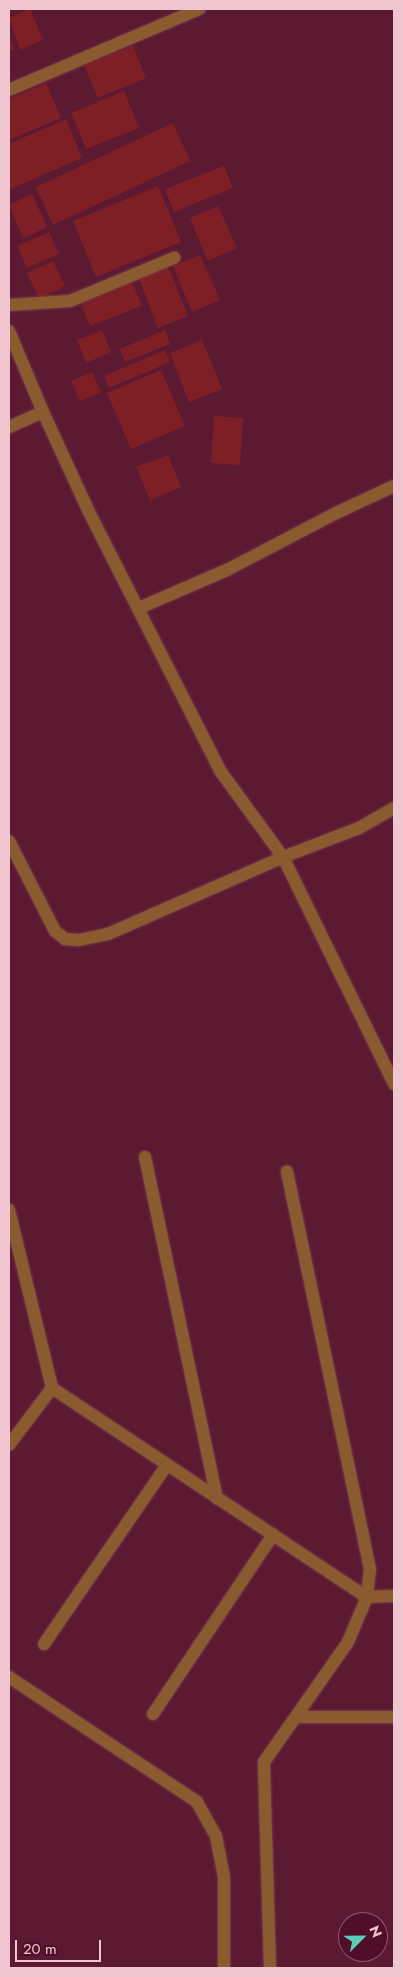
<!DOCTYPE html>
<html>
<head>
<meta charset="utf-8">
<style>
  body { margin:0 }
  #map { position:relative; width:403px; height:1977px; overflow:hidden; background:#5c1a32; font-family:Jost,sans-serif }
  div>[style] { position:absolute }
  [style*='--x'] { left:calc(var(--x)*1px); top:calc(var(--y)*1px); width:calc(var(--w)*1px); rotate:calc(var(--a)*1deg) }
  .building>* { inset:0; background:#7e1f26 }
  .roads { filter:drop-shadow(0 0 1px #77394e) drop-shadow(0 0 1px #77394e) }
  .minor>* { height:12px; margin:-6px; padding:0 6px; transform-origin:6px; border-radius:6px; background:#8a5b2f }
  span { translate:-50% -50%; white-space:nowrap; text-align:center; line-height:1.15; -webkit-text-stroke:5px #500e28; paint-order:stroke }
  .frame { position:absolute; inset:0; border:10px solid #f0c5d0; pointer-events:none }
  .north { position:absolute; left:338px; top:1912px; width:50px; height:50px; box-sizing:border-box; background:#500e28; border:1px solid #90576b; border-radius:50%; rotate:67deg; font-size:14px; font-weight:700; line-height:20px; text-align:center; color:#f0c5d0 }
  .north::after { content:''; display:block; margin:auto; width:18px; height:22px; background:#5bcebc; clip-path:polygon(50% 0,100% 100%,50% 72%,0 100%) }
  .scale { position:absolute; left:15px; top:1940px; width:86px; height:22px; box-sizing:border-box; border:2px solid #f0c5d0; border-top:0; padding-left:6px; font-size:15px; line-height:18px; white-space:nowrap; color:#f0c5d0; -webkit-text-stroke:4px #500e28; paint-order:stroke }
</style>
</head>
<body>
<div id="map">
  <div class="building">
    <div style="clip-path:polygon(30px 9px,43px 40px,20px 50px,9px 18px)"></div>
    <div style="clip-path:polygon(9px 36px,14px 49px,9px 51px)"></div>
    <div style="clip-path:polygon(133px 46px,146px 78px,98px 98px,84px 65px)"></div>
    <div style="clip-path:polygon(46px 83px,61px 118px,9px 140px,9px 99px)"></div>
    <div style="clip-path:polygon(124px 91px,139px 128px,86px 149px,71px 113px)"></div>
    <div style="clip-path:polygon(66px 119px,82px 158px,9px 190px,9px 144px)"></div>
    <div style="clip-path:polygon(173px 123px,190px 161px,53px 225px,36px 187px)"></div>
    <div style="clip-path:polygon(224px 166px,233px 188px,174px 212px,165px 189px)"></div>
    <div style="clip-path:polygon(158px 186px,181px 242px,96px 277px,73px 221px)"></div>
    <div style="clip-path:polygon(32px 194px,47px 227px,23px 238px,9px 205px)"></div>
    <div style="clip-path:polygon(218px 206px,237px 248px,208px 261px,190px 218px)"></div>
    <div style="clip-path:polygon(49px 232px,59px 254px,27px 268px,17px 246px)"></div>
    <div style="clip-path:polygon(200px 255px,220px 300px,192px 312px,173px 266px)"></div>
    <div style="clip-path:polygon(53px 261px,65px 286px,39px 299px,27px 273px)"></div>
    <div style="clip-path:polygon(167px 264px,188px 316px,158px 328px,138px 276px)"></div>
    <div style="clip-path:polygon(132px 282px,142px 306px,90px 326px,80px 302px)"></div>
    <div style="clip-path:polygon(102px 330px,111px 352px,86px 363px,77px 340px)"></div>
    <div style="clip-path:polygon(165px 330px,170px 344px,125px 362px,120px 349px)"></div>
    <div style="clip-path:polygon(202px 340px,222px 389px,189px 402px,170px 353px)"></div>
    <div style="clip-path:polygon(165px 350px,170px 362px,109px 388px,104px 376px)"></div>
    <div style="clip-path:polygon(161px 370px,185px 426px,131px 449px,107px 393px)"></div>
    <div style="clip-path:polygon(92px 372px,101px 392px,80px 401px,71px 381px)"></div>
    <div style="clip-path:polygon(214px 416px,243px 418px,240px 465px,211px 463px)"></div>
    <div style="clip-path:polygon(168px 455px,181px 487px,150px 500px,136px 467px)"></div>
  </div>
  <div class="roads">
    <div class="minor">
      <div style="--x:9;--y:90;--w:207;--a:-23.1"></div>
      <div style="--x:9;--y:305;--w:61;--a:-3.8"></div>
      <div style="--x:70;--y:301;--w:113;--a:-22.5"></div>
      <div style="--x:9;--y:331;--w:88;--a:67.2"></div>
      <div style="--x:43;--y:412;--w:112;--a:65.3"></div>
      <div style="--x:90;--y:514;--w:289;--a:63.1"></div>
      <div style="--x:221;--y:772;--w:105;--a:53.9"></div>
      <div style="--x:283;--y:857;--w:253;--a:63.9"></div>
      <div style="--x:9;--y:427;--w:37;--a:-24"></div>
      <div style="--x:139;--y:608;--w:96;--a:-23.4"></div>
      <div style="--x:227;--y:570;--w:123;--a:-27.6"></div>
      <div style="--x:336;--y:513;--w:64;--a:-25"></div>
      <div style="--x:9;--y:841;--w:101;--a:62.9"></div>
      <div style="--x:55;--y:931;--w:13;--a:39"></div>
      <div style="--x:65;--y:939;--w:14;--a:4"></div>
      <div style="--x:79;--y:940;--w:30;--a:-12"></div>
      <div style="--x:108;--y:934;--w:191;--a:-23.7"></div>
      <div style="--x:283;--y:857;--w:81;--a:-20.9"></div>
      <div style="--x:359;--y:828;--w:40;--a:-29.7"></div>
      <div style="--x:145;--y:1157;--w:349;--a:78.1"></div>
      <div style="--x:9;--y:1210;--w:183;--a:76.4"></div>
      <div style="--x:52;--y:1388;--w:378;--a:33.6"></div>
      <div style="--x:367;--y:1597;--w:27;--a:-2"></div>
      <div style="--x:9;--y:1445;--w:71;--a:-53"></div>
      <div style="--x:44;--y:1644;--w:217;--a:-55.5"></div>
      <div style="--x:9;--y:1677;--w:226;--a:33.6"></div>
      <div style="--x:197;--y:1802;--w:39;--a:61"></div>
      <div style="--x:216;--y:1836;--w:42;--a:79"></div>
      <div style="--x:224;--y:1877;--w:91;--a:90"></div>
      <div style="--x:153;--y:1714;--w:216;--a:-56.2"></div>
      <div style="--x:296;--y:1717;--w:98;--a:0"></div>
      <div style="--x:270;--y:1968;--w:206;--a:-91.7"></div>
      <div style="--x:264;--y:1762;--w:146;--a:-55"></div>
      <div style="--x:348;--y:1642;--w:49;--a:-67.1"></div>
      <div style="--x:367;--y:1597;--w:28;--a:-84"></div>
      <div style="--x:370;--y:1569;--w:406;--a:-101.8"></div>
    </div>
  </div>
  <div class="frame"></div>
  <div class="north">N</div>
  <div class="scale">20 m</div>
</div>
</body>
</html>
